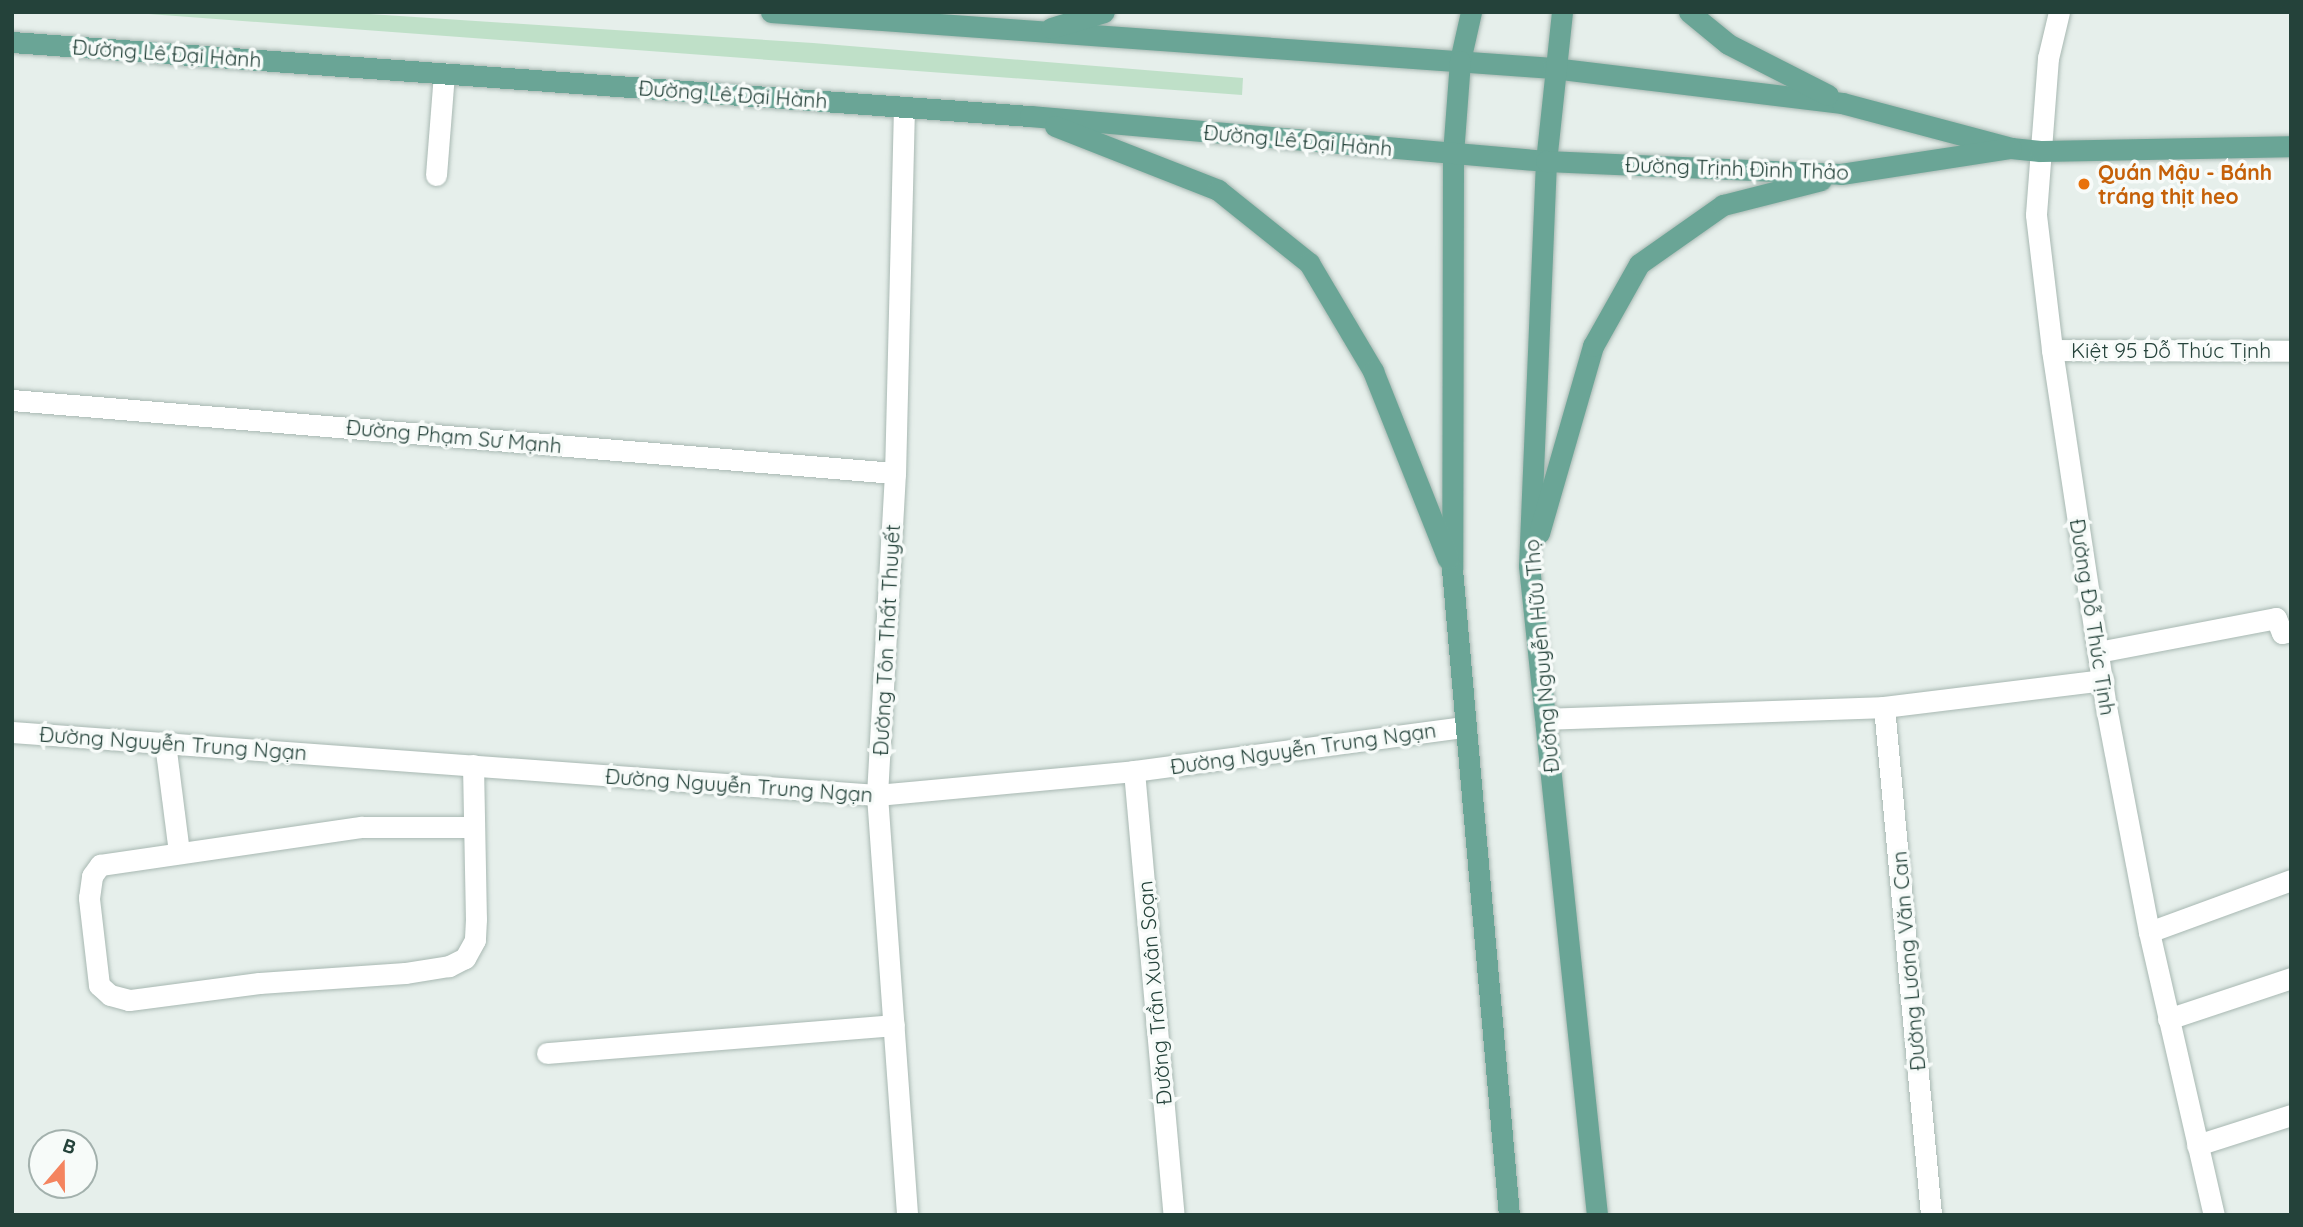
<!DOCTYPE html>
<html>
<head>
<meta charset="utf-8">
<style>
  body { margin:0 }
  #map { position:relative; width:2303px; height:1227px; overflow:hidden; background:#e6efeb; font-family:Quicksand,sans-serif }
  div>[style] { position:absolute }
  [style*='--x'] { left:calc(var(--x)*1px); top:calc(var(--y)*1px); width:calc(var(--w)*1px); rotate:calc(var(--a)*1deg) }
  .green>* { inset:0; background:#bfe0c8 }
  .roads { filter:drop-shadow(0 0 2px #a8b8b2) drop-shadow(0 0 2px #a8b8b2) }
  .minor>* { height:21px; margin:-10.5px; padding:0 10.5px; transform-origin:10.5px; border-radius:10.5px; background:#fff }
  .major>* { height:21px; margin:-10.5px; padding:0 10.5px; transform-origin:10.5px; border-radius:10.5px; background:#6aa596 }
  .dots>* { width:19px; height:19px; translate:-50% -50%; box-sizing:border-box; border:4px solid #f7fbf9; border-radius:50% }
  span { translate:-50% -50%; white-space:nowrap; text-align:center; line-height:1.15; -webkit-text-stroke:7px #f7fbf9; paint-order:stroke }
  .street-label { font-size:21px; color:#24423a }
  .food-label { font-size:21px; color:#c56008; font-weight:700 }
  .left { translate:0 -50%; text-align:left }
  .frame { position:absolute; inset:0; border:14px solid #24423a; pointer-events:none }
  .north { position:absolute; left:28px; top:1129px; width:70px; height:70px; box-sizing:border-box; background:#f7fbf9; border:2px solid #a3b1ad; border-radius:50%; rotate:20deg; font-size:19px; font-weight:700; line-height:28px; text-align:center; color:#24423a }
  .north::after { content:''; display:block; margin:auto; width:24px; height:32px; background:#f4845f; clip-path:polygon(50% 0,100% 100%,50% 72%,0 100%) }
</style>
</head>
<body>
<div id="map">
  <div class="green">
    <div style="clip-path:polygon(122px 12px,339px 12px,813px 43px,1243px 78px,1242px 95px)"></div>
  </div>
  <div class="roads">
    <div class="minor">
      <div style="--x:2059;--y:12;--w:47;--a:103.4"></div>
      <div style="--x:2048;--y:58;--w:157;--a:94.4"></div>
      <div style="--x:2036;--y:215;--w:136;--a:83.2"></div>
      <div style="--x:2052;--y:350;--w:366;--a:81.4"></div>
      <div style="--x:2107;--y:712;--w:224;--a:79.2"></div>
      <div style="--x:2149;--y:932;--w:290;--a:77.1"></div>
      <div style="--x:904;--y:107;--w:366;--a:91.4"></div>
      <div style="--x:895;--y:473;--w:323;--a:93.2"></div>
      <div style="--x:877;--y:795;--w:421;--a:85.9"></div>
      <div style="--x:436;--y:175;--w:102;--a:-85.5"></div>
      <div style="--x:2052;--y:350;--w:239;--a:0.2"></div>
      <div style="--x:12;--y:400;--w:886;--a:4.73"></div>
      <div style="--x:2098;--y:652;--w:181;--a:-10.8"></div>
      <div style="--x:2276;--y:618;--w:16;--a:68"></div>
      <div style="--x:2282;--y:633;--w:9;--a:-13"></div>
      <div style="--x:1884;--y:707;--w:510;--a:84.71"></div>
      <div style="--x:1545;--y:719;--w:339;--a:-2"></div>
      <div style="--x:1884;--y:707;--w:221;--a:-7"></div>
      <div style="--x:12;--y:732;--w:867;--a:4.17"></div>
      <div style="--x:877;--y:795;--w:258;--a:-5.3"></div>
      <div style="--x:1134;--y:771;--w:332;--a:-7.6"></div>
      <div style="--x:165;--y:743;--w:110;--a:82.7"></div>
      <div style="--x:473;--y:765;--w:154;--a:88.9"></div>
      <div style="--x:476;--y:919;--w:21;--a:93"></div>
      <div style="--x:475;--y:940;--w:21;--a:119"></div>
      <div style="--x:465;--y:958;--w:18;--a:153"></div>
      <div style="--x:449;--y:966;--w:45;--a:171"></div>
      <div style="--x:405;--y:973;--w:146;--a:176.1"></div>
      <div style="--x:259;--y:983;--w:131;--a:172.5"></div>
      <div style="--x:129;--y:1000;--w:20;--a:-165"></div>
      <div style="--x:110;--y:995;--w:15;--a:-138"></div>
      <div style="--x:99;--y:985;--w:88;--a:-96.6"></div>
      <div style="--x:89;--y:898;--w:22;--a:-82"></div>
      <div style="--x:92;--y:876;--w:14;--a:-54"></div>
      <div style="--x:100;--y:865;--w:265;--a:-8.3"></div>
      <div style="--x:362;--y:827;--w:111;--a:0"></div>
      <div style="--x:1134;--y:771;--w:446;--a:84.9"></div>
      <div style="--x:2149;--y:932;--w:151;--a:-20.1"></div>
      <div style="--x:2168;--y:1019;--w:130;--a:-18.4"></div>
      <div style="--x:547;--y:1053;--w:348;--a:-4.6"></div>
      <div style="--x:2197;--y:1145;--w:99;--a:-17.7"></div>
    </div>
    <div class="major">
      <div style="--x:771;--y:12;--w:784;--a:4.1"></div>
      <div style="--x:1553;--y:68;--w:291;--a:6.9"></div>
      <div style="--x:1842;--y:103;--w:175;--a:14.9"></div>
      <div style="--x:2011;--y:148;--w:29;--a:6"></div>
      <div style="--x:2040;--y:151;--w:251;--a:-1.1"></div>
      <div style="--x:1471;--y:12;--w:50;--a:102.7"></div>
      <div style="--x:1460;--y:61;--w:93;--a:94.3"></div>
      <div style="--x:1453;--y:154;--w:415;--a:90.1"></div>
      <div style="--x:1452;--y:569;--w:649;--a:84.96"></div>
      <div style="--x:1562;--y:12;--w:150;--a:96.1"></div>
      <div style="--x:1546;--y:161;--w:405;--a:92.4"></div>
      <div style="--x:1529;--y:566;--w:653;--a:84.02"></div>
      <div style="--x:1689;--y:12;--w:50;--a:39.4"></div>
      <div style="--x:1728;--y:44;--w:112;--a:27"></div>
      <div style="--x:1051;--y:28;--w:55;--a:-16.8"></div>
      <div style="--x:12;--y:42;--w:1021;--a:4.16"></div>
      <div style="--x:1030;--y:116;--w:518;--a:4.98"></div>
      <div style="--x:1546;--y:161;--w:295;--a:2.5"></div>
      <div style="--x:1841;--y:174;--w:172;--a:-8.7"></div>
      <div style="--x:1055;--y:126;--w:175;--a:21.4"></div>
      <div style="--x:1218;--y:190;--w:117;--a:38.7"></div>
      <div style="--x:1309;--y:263;--w:126;--a:59.3"></div>
      <div style="--x:1373;--y:371;--w:202;--a:68.3"></div>
      <div style="--x:1539;--y:533;--w:195;--a:-73.9"></div>
      <div style="--x:1593;--y:346;--w:94;--a:-60.7"></div>
      <div style="--x:1639;--y:264;--w:103;--a:-35.1"></div>
      <div style="--x:1723;--y:205;--w:101;--a:-14.3"></div>
    </div>
  </div>
  <div class="dots">
    <div style="left:2084px;top:184px;background:#e8710a"></div>
  </div>
  <div class="street-label">
    <span style="left:167px;top:53px;rotate:4deg">Đường Lê Đại Hành</span>
    <span style="left:733px;top:94px;rotate:4deg">Đường Lê Đại Hành</span>
    <span style="left:1298px;top:140px;rotate:5deg">Đường Lê Đại Hành</span>
    <span style="left:1737px;top:168px;rotate:2deg">Đường Trịnh Đình Thảo</span>
    <span style="left:2171px;top:350px">Kiệt 95 Đỗ Thúc Tịnh</span>
    <span style="left:454px;top:436px;rotate:5deg">Đường Phạm Sư Mạnh</span>
    <span style="left:2093px;top:617px;rotate:81deg">Đường Đỗ Thúc Tịnh</span>
    <span style="left:886px;top:640px;rotate:-87deg">Đường Tôn Thất Thuyết</span>
    <span style="left:1541px;top:656px;rotate:-95deg">Đường Nguyễn Hữu Thọ</span>
    <span style="left:173px;top:743px;rotate:4deg">Đường Nguyễn Trung Ngạn</span>
    <span style="left:1303px;top:748px;rotate:-8deg">Đường Nguyễn Trung Ngạn</span>
    <span style="left:739px;top:785px;rotate:4deg">Đường Nguyễn Trung Ngạn</span>
    <span style="left:1908px;top:961px;rotate:-95deg">Đường Lương Văn Can</span>
    <span style="left:1154px;top:993px;rotate:-95deg">Đường Trần Xuân Soạn</span>
  </div>
  <div class="food-label">
    <span class="left" style="left:2098px;top:184px">Quán Mậu - Bánh<br>tráng thịt heo</span>
  </div>
  <div class="frame"></div>
  <div class="north">B</div>
</div>
</body>
</html>
